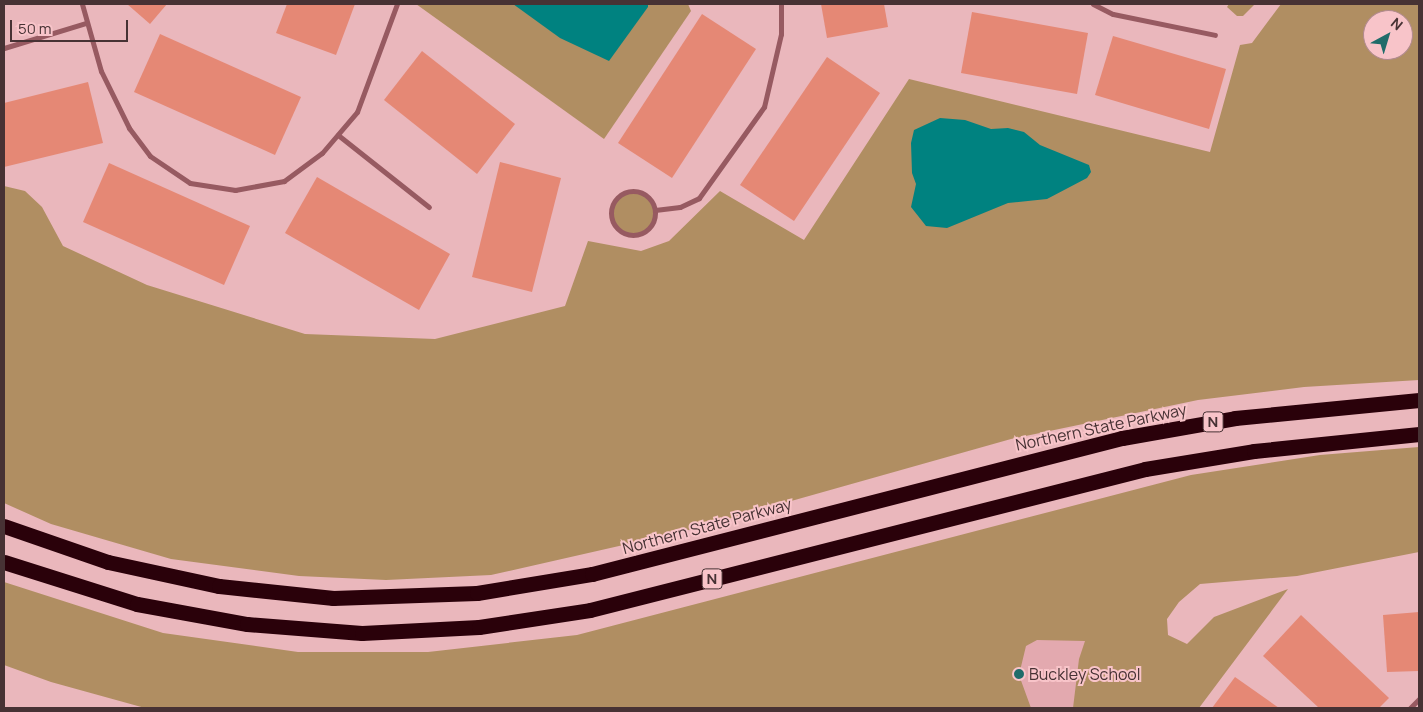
<!DOCTYPE html>
<html>
<head>
<meta charset="utf-8">
<style>
  body { margin:0 }
  #map { position:relative; width:1423px; height:712px; overflow:hidden; background:#eab7bc; font-family:Manrope,sans-serif }
  div>[style] { position:absolute }
  [style*='--x'] { left:calc(var(--x)*1px); top:calc(var(--y)*1px); width:calc(var(--w)*1px); rotate:calc(var(--a)*1deg) }
  .built>* { inset:0; background:#e3a9af }
  .green>* { inset:0; background:#b08e62 }
  .round { border-radius:50% }
  .water>* { inset:0; background:#008280 }
  .building>* { inset:0; background:#e58875 }
  .street>* { height:5px; margin:-2.5px; padding:0 2.5px; transform-origin:2.5px; border-radius:2.5px; background:#975a61 }
  .street>.ring { margin:-2.5px; padding:0; box-sizing:content-box; background:none; border:5px solid #975a61; border-radius:50% }
  .highway>* { height:15px; margin:-7.5px; padding:0 7.5px; transform-origin:7.5px; border-radius:7.5px; background:#2a010a }
  .dots>* { width:14px; height:14px; translate:-50% -50%; box-sizing:border-box; border:2px solid #f8c4c9; border-radius:50% }
  span { translate:-50% -50%; white-space:nowrap; text-align:center; line-height:1.15; -webkit-text-stroke:4px #f8c4c9; paint-order:stroke }
  .shield-label span { padding:1px 4px; background:#f8c4c9; border:1px solid; border-radius:4px; -webkit-text-stroke-width:0 }
  .shield-label { font-size:15px; color:#473234; font-weight:700 }
  .street-label { font-size:16px; color:#473234 }
  .poi-label { font-size:16px; color:#473234 }
  .left { translate:0 -50%; text-align:left }
  .frame { position:absolute; inset:0; border:5px solid #473234; pointer-events:none }
  .north { position:absolute; left:1363px; top:10px; width:50px; height:50px; box-sizing:border-box; background:#f8c4c9; border:1px solid #b18a8d; border-radius:50%; rotate:39deg; font-size:14px; font-weight:700; line-height:20px; text-align:center; color:#473234 }
  .north::after { content:''; display:block; margin:auto; width:18px; height:22px; background:#206c6a; clip-path:polygon(50% 0,100% 100%,50% 72%,0 100%) }
  .scale { position:absolute; left:10px; top:20px; width:118px; height:22px; box-sizing:border-box; border:2px solid #473234; border-top:0; padding-left:6px; font-size:15px; line-height:18px; white-space:nowrap; color:#473234; -webkit-text-stroke:4px #f8c4c9; paint-order:stroke }
</style>
</head>
<body>
<div id="map">
  <div class="built">
    <div style="clip-path:polygon(1090px 614px,1133px 708px,912px 708px,958px 651px)"></div>
  </div>
  <div class="green">
    <div style="clip-path:polygon(416px 4px,688px 4px,691px 11px,604px 139px)"></div>
    <div style="clip-path:polygon(1229px 4px,1255px 4px,1243px 16px,1237px 16px,1227px 7px)"></div>
    <div style="clip-path:polygon(evenodd,1281px 4px,1419px 4px,1419px 380px,1304px 387px,1198px 400px,1011px 439px,685px 531px,491px 575px,386px 580px,299px 576px,171px 559px,51px 524px,4px 503px,4px 186px,25px 191px,42px 207px,63px 246px,147px 285px,305px 334px,435px 339px,565px 306px,588px 241px,641px 251px,669px 241px,720px 191px,804px 240px,909px 79px,1210px 152px,1240px 45px,1252px 43px,1281px 4px,1373px 20px,1403px 20px,1403px 50px,1373px 50px,1373px 20px)"></div>
    <div class="round" style="left:611px;top:191px;width:44px;height:44px"></div>
    <div style="clip-path:polygon(1419px 447px,1419px 552px,1297px 576px,1200px 584px,1179px 602px,1167px 619px,1168px 635px,1187px 644px,1214px 617px,1288px 589px,1199px 708px,1073px 708px,1079px 659px,1085px 641px,1037px 640px,1026px 646px,1019px 675px,1031px 708px,145px 708px,51px 682px,4px 665px,4px 582px,163px 633px,298px 652px,428px 652px,577px 635px,1191px 475px,1320px 455px)"></div>
  </div>
  <div class="water">
    <div style="clip-path:polygon(513px 4px,648px 4px,648px 7px,609px 61px,560px 38px)"></div>
    <div style="clip-path:polygon(940px 118px,965px 120px,991px 129px,1008px 128px,1024px 132px,1040px 145px,1089px 165px,1091px 172px,1087px 178px,1047px 199px,1008px 203px,947px 228px,926px 226px,911px 207px,916px 184px,912px 173px,911px 143px,914px 130px)"></div>
  </div>
  <div class="building">
    <div style="clip-path:polygon(127px 4px,167px 4px,150px 24px)"></div>
    <div style="clip-path:polygon(287px 4px,355px 4px,336px 55px,276px 33px)"></div>
    <div style="clip-path:polygon(821px 4px,884px 4px,888px 27px,827px 38px)"></div>
    <div style="clip-path:polygon(972px 12px,1088px 33px,1077px 94px,961px 73px)"></div>
    <div style="clip-path:polygon(702px 14px,756px 49px,672px 178px,618px 143px)"></div>
    <div style="clip-path:polygon(160px 34px,301px 97px,275px 155px,134px 92px)"></div>
    <div style="clip-path:polygon(1113px 36px,1226px 69px,1209px 129px,1095px 95px)"></div>
    <div style="clip-path:polygon(422px 51px,515px 124px,477px 174px,384px 100px)"></div>
    <div style="clip-path:polygon(827px 57px,880px 93px,794px 221px,740px 185px)"></div>
    <div style="clip-path:polygon(88px 82px,103px 143px,4px 167px,4px 103px)"></div>
    <div style="clip-path:polygon(500px 162px,561px 178px,532px 292px,472px 277px)"></div>
    <div style="clip-path:polygon(109px 163px,250px 226px,224px 285px,83px 222px)"></div>
    <div style="clip-path:polygon(317px 177px,450px 254px,419px 310px,285px 233px)"></div>
    <div style="clip-path:polygon(1419px 612px,1419px 671px,1387px 672px,1383px 615px)"></div>
    <div style="clip-path:polygon(1301px 615px,1389px 698px,1379px 708px,1319px 708px,1263px 656px)"></div>
    <div style="clip-path:polygon(1235px 677px,1279px 708px,1212px 708px)"></div>
  </div>
  <div class="street">
    <div style="--x:82;--y:4;--w:70;--a:74.2"></div>
    <div style="--x:101;--y:71;--w:64;--a:63.8"></div>
    <div style="--x:129;--y:128;--w:35;--a:53"></div>
    <div style="--x:150;--y:156;--w:48;--a:34"></div>
    <div style="--x:190;--y:183;--w:46;--a:8.8"></div>
    <div style="--x:235;--y:190;--w:50;--a:-10.4"></div>
    <div style="--x:284;--y:181;--w:47;--a:-36.4"></div>
    <div style="--x:322;--y:153;--w:54;--a:-49.5"></div>
    <div style="--x:357;--y:112;--w:115;--a:-69.7"></div>
    <div style="--x:1093;--y:4;--w:22;--a:27"></div>
    <div style="--x:1113;--y:14;--w:104;--a:11.6"></div>
    <div style="--x:4;--y:48;--w:86;--a:-17"></div>
    <div style="--x:338;--y:135;--w:116;--a:38.4"></div>
    <div class="ring" style="left:611px;top:191px;width:39px;height:39px"></div>
    <div style="--x:655;--y:210;--w:25;--a:-7"></div>
    <div style="--x:680;--y:207;--w:21;--a:-25"></div>
    <div style="--x:699;--y:198;--w:112;--a:-54.5"></div>
    <div style="--x:764;--y:107;--w:75;--a:-76.9"></div>
    <div style="--x:781;--y:34;--w:30;--a:-90"></div>
    <div style="--x:1410;--y:708;--w:13;--a:-45"></div>
  </div>
  <div class="highway">
    <div style="--x:4;--y:526;--w:110;--a:19.1"></div>
    <div style="--x:108;--y:562;--w:114;--a:12.2"></div>
    <div style="--x:219;--y:586;--w:115;--a:6"></div>
    <div style="--x:333;--y:598;--w:144;--a:-2"></div>
    <div style="--x:477;--y:593;--w:117;--a:-9.4"></div>
    <div style="--x:592;--y:574;--w:547;--a:-14.39"></div>
    <div style="--x:1122;--y:438;--w:115;--a:-10"></div>
    <div style="--x:1235;--y:418;--w:185;--a:-5.6"></div>
    <div style="--x:4;--y:562;--w:139;--a:17.5"></div>
    <div style="--x:137;--y:604;--w:112;--a:10.3"></div>
    <div style="--x:247;--y:624;--w:115;--a:4.5"></div>
    <div style="--x:362;--y:633;--w:117;--a:-2.9"></div>
    <div style="--x:479;--y:627;--w:112;--a:-8.7"></div>
    <div style="--x:590;--y:610;--w:573;--a:-14.25"></div>
    <div style="--x:1145;--y:469;--w:110;--a:-9.4"></div>
    <div style="--x:1254;--y:451;--w:166;--a:-5.9"></div>
  </div>
  <div class="dots">
    <div style="left:1019px;top:674px;background:#206c6a"></div>
  </div>
  <div class="shield-label">
    <span style="left:1213px;top:422px">N</span>
    <span style="left:712px;top:579px">N</span>
  </div>
  <div class="street-label">
    <span style="left:1101px;top:427px;rotate:-12deg">Northern State Parkway</span>
    <span style="left:707px;top:526px;rotate:-15deg">Northern State Parkway</span>
  </div>
  <div class="poi-label">
    <span class="left" style="left:1029px;top:674px">Buckley School</span>
  </div>
  <div class="frame"></div>
  <div class="north">N</div>
  <div class="scale">50 m</div>
</div>
</body>
</html>
